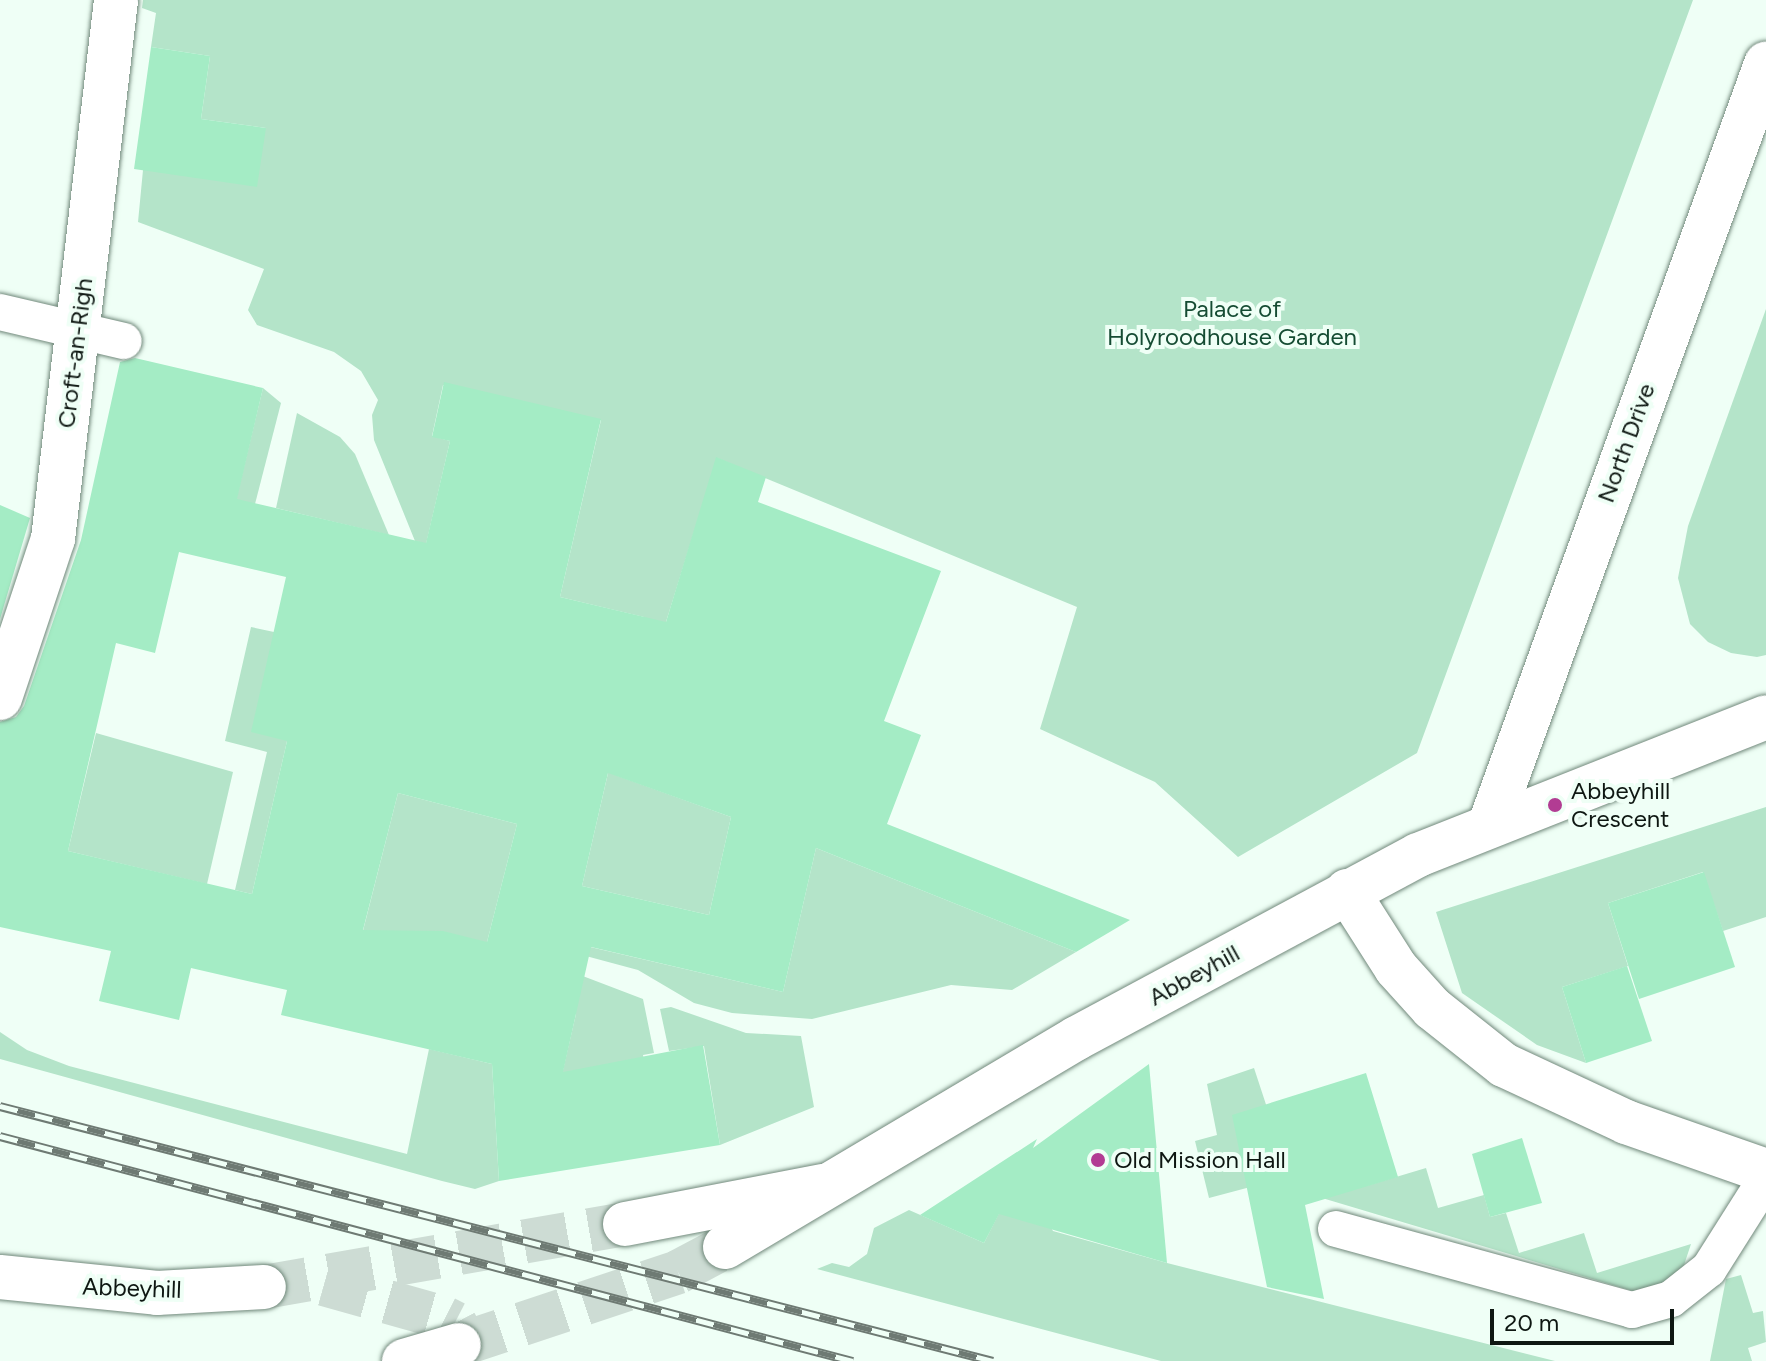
<!DOCTYPE html>
<html>
<head>
<meta charset="utf-8">
<style>
  body { margin:0 }
  #map { position:relative; width:1766px; height:1361px; overflow:hidden; background:#effff6; font-family:Figtree,sans-serif }
  div>[style] { position:absolute }
  [style*='--x'] { left:calc(var(--x)*1px); top:calc(var(--y)*1px); width:calc(var(--w)*1px); rotate:calc(var(--a)*1deg) }
  .green>* { inset:0; background:#b4e4c9 }
  .building>* { inset:0; background:#a4ecc5 }
  .minor-tunnel>* { height:44px; margin-top:-22px; transform-origin:0; background:repeating-linear-gradient(90deg,#cddcd4 0 44px,transparent 0 66px) }
  .tertiary-tunnel>* { height:44px; margin-top:-22px; transform-origin:0; background:repeating-linear-gradient(90deg,#cddcd4 0 44px,transparent 0 66px) }
  .roads { filter:drop-shadow(0 0 2px #71897b) drop-shadow(0 0 2px #71897b) }
  .service>* { height:36px; margin:-18px; padding:0 18px; transform-origin:18px; border-radius:18px; background:#fff }
  .minor>* { height:44px; margin:-22px; padding:0 22px; transform-origin:22px; border-radius:22px; background:#fff }
  .tertiary>* { height:44px; margin:-22px; padding:0 22px; transform-origin:22px; border-radius:22px; background:#fff }
  .rail>* { height:9px; margin-top:-4.5px; transform-origin:0; background:repeating-linear-gradient(90deg,#effff6 0 18px,#6e7a73 0 36px); box-sizing:border-box; border-block:2px solid #6e7a73 }
  .dots>* { width:22px; height:22px; translate:-50% -50%; box-sizing:border-box; border:4px solid #effff6; border-radius:50% }
  span { translate:-50% -50%; white-space:nowrap; text-align:center; line-height:1.15; -webkit-text-stroke:8px #effff6; paint-order:stroke }
  .park-label { font-size:24px; color:#154c33 }
  .street-label { font-size:24px; color:#0e1712 }
  .poi-label { font-size:24px; color:#0e1712 }
  .left { translate:0 -50%; text-align:left }
  .scale { position:absolute; left:1490px; top:1309px; width:184px; height:36px; box-sizing:border-box; border:4px solid #0e1712; border-top:0; padding-left:10px; font-size:24px; line-height:28px; white-space:nowrap; color:#0e1712; -webkit-text-stroke:6px #effff6; paint-order:stroke }
</style>
</head>
<body>
<div id="map">
  <div class="green">
    <div style="clip-path:polygon(143px 0,1693px 0,1417px 753px,1238px 857px,1155px 782px,1040px 729px,1077px 607px,717px 458px,618px 776px,731px 817px,709px 915px,582px 886px,644px 617px,560px 597px,601px 420px,443px 385px,432px 436px,450px 441px,426px 544px,415px 541px,374px 440px,372px 415px,378px 400px,361px 371px,334px 352px,257px 325px,248px 310px,264px 269px,138px 222px,143px 170px,266px 128px,201px 119px,210px 56px,151px 47px,156px 13px,142px 8px)"></div>
    <div style="clip-path:polygon(1766px 309px,1766px 655px,1757px 657px,1731px 653px,1708px 642px,1690px 624px,1678px 578px,1688px 526px)"></div>
    <div style="clip-path:polygon(263px 388px,281px 403px,255px 504px,236px 500px)"></div>
    <div style="clip-path:polygon(297px 413px,340px 437px,355px 454px,389px 535px,276px 508px)"></div>
    <div style="clip-path:polygon(251px 627px,274px 632px,287px 741px,252px 894px,235px 890px,267px 752px,225px 741px)"></div>
    <div style="clip-path:polygon(96px 733px,233px 772px,207px 884px,68px 851px)"></div>
    <div style="clip-path:polygon(398px 793px,517px 824px,487px 942px,352px 974px)"></div>
    <div style="clip-path:polygon(1766px 807px,1766px 917px,1723px 931px,1703px 872px,1608px 903px,1628px 966px,1562px 987px,1586px 1063px,1537px 1045px,1462px 993px,1436px 912px)"></div>
    <div style="clip-path:polygon(816px 848px,1076px 952px,1012px 990px,951px 985px,812px 1019px,732px 1013px,694px 1003px,638px 970px,571px 952px,573px 943px,783px 992px)"></div>
    <div style="clip-path:polygon(567px 970px,643px 999px,654px 1053px,643px 1055px,648px 1082px,557px 1096px,576px 1014px)"></div>
    <div style="clip-path:polygon(671px 1007px,746px 1033px,801px 1036px,814px 1107px,720px 1145px,704px 1046px,669px 1051px,660px 1009px)"></div>
    <div style="clip-path:polygon(0 1032px,27px 1050px,69px 1066px,407px 1154px,429px 1049px,492px 1064px,499px 1181px,475px 1189px,442px 1181px,0 1059px)"></div>
    <div style="clip-path:polygon(1254px 1068px,1279px 1144px,1366px 1186px,1426px 1168px,1438px 1208px,1484px 1195px,1490px 1217px,1506px 1213px,1519px 1253px,1584px 1233px,1597px 1273px,1691px 1244px,1684px 1265px,1665px 1287px,1636px 1292px,1302px 1192px,1299px 1174px,1209px 1198px,1195px 1141px,1217px 1135px,1207px 1084px)"></div>
    <div style="clip-path:polygon(1002px 1207px,1041px 1210px,1053px 1231px,1167px 1263px,1555px 1361px,1161px 1361px,817px 1269px,832px 1263px,849px 1267px,867px 1254px,874px 1228px,909px 1210px,984px 1243px)"></div>
    <div style="clip-path:polygon(1741px 1275px,1753px 1313px,1763px 1311px,1766px 1342px,1748px 1348px,1752px 1361px,1710px 1361px,1726px 1279px)"></div>
  </div>
  <div class="building">
    <div style="clip-path:polygon(151px 47px,210px 56px,201px 119px,266px 128px,257px 187px,134px 169px)"></div>
    <div style="clip-path:polygon(evenodd,135px 358px,263px 388px,237px 499px,426px 543px,450px 441px,432px 437px,444px 382px,601px 419px,560px 597px,666px 622px,716px 457px,766px 477px,758px 502px,941px 571px,884px 721px,921px 735px,887px 824px,1130px 920px,1076px 952px,816px 848px,783px 992px,591px 947px,563px 1072px,703px 1045px,720px 1145px,499px 1181px,492px 1064px,281px 1015px,287px 990px,191px 968px,179px 1020px,99px 1001px,111px 951px,0 927px,0 722px,16px 717px,24px 706px,81px 540px,120px 362px,135px 358px,179px 552px,286px 577px,251px 732px,287px 741px,252px 894px,68px 851px,116px 643px,155px 653px,179px 552px,135px 358px,608px 773px,731px 817px,709px 915px,582px 886px,608px 773px,135px 358px,398px 793px,517px 824px,487px 942px,443px 931px,363px 930px,398px 793px)"></div>
    <div style="clip-path:polygon(0 505px,30px 518px,0 619px)"></div>
    <div style="clip-path:polygon(1704px 872px,1735px 967px,1639px 999px,1608px 903px)"></div>
    <div style="clip-path:polygon(1627px 966px,1652px 1041px,1586px 1063px,1562px 987px)"></div>
    <div style="clip-path:polygon(1149px 1064px,1167px 1263px,999px 1214px,984px 1243px,920px 1215px,1037px 1139px,1033px 1148px)"></div>
    <div style="clip-path:polygon(1366px 1073px,1398px 1177px,1305px 1205px,1324px 1299px,1267px 1287px,1232px 1115px)"></div>
    <div style="clip-path:polygon(1522px 1138px,1542px 1203px,1490px 1217px,1472px 1154px)"></div>
  </div>
  <div class="minor-tunnel">
    <div style="--x:324;--y:1284;--w:126;--a:15.7"></div>
    <div style="--x:445;--y:1318;--w:11;--a:27"></div>
    <div style="--x:455;--y:1323;--w:21;--a:62"></div>
    <div style="--x:264;--y:1287;--w:366;--a:-9.9"></div>
  </div>
  <div class="tertiary-tunnel">
    <div style="--x:459;--y:1345;--w:231;--a:-18.4"></div>
    <div style="--x:678;--y:1272;--w:53;--a:-28"></div>
  </div>
  <div class="roads">
    <div class="service">
      <div style="--x:0;--y:312;--w:127;--a:13.2"></div>
      <div style="--x:1336;--y:1229;--w:307;--a:15.3"></div>
      <div style="--x:1632;--y:1310;--w:41;--a:-15.8"></div>
      <div style="--x:1671;--y:1299;--w:48;--a:-38.3"></div>
      <div style="--x:1709;--y:1269;--w:107;--a:-57.7"></div>
    </div>
    <div class="minor">
      <div style="--x:0;--y:698;--w:168;--a:-71.6"></div>
      <div style="--x:53;--y:539;--w:543;--a:-83.33"></div>
      <div style="--x:1490;--y:824;--w:809;--a:-70.04"></div>
      <div style="--x:1347;--y:891;--w:91;--a:57.5"></div>
      <div style="--x:1396;--y:968;--w:54;--a:48"></div>
      <div style="--x:1432;--y:1008;--w:92;--a:38.4"></div>
      <div style="--x:1504;--y:1065;--w:135;--a:25"></div>
      <div style="--x:1626;--y:1122;--w:148;--a:19.3"></div>
      <div style="--x:625;--y:1224;--w:202;--a:-10.9"></div>
      <div style="--x:0;--y:1277;--w:158;--a:5.8"></div>
      <div style="--x:157;--y:1293;--w:107;--a:-3.2"></div>
    </div>
    <div class="tertiary">
      <div style="--x:725;--y:1247;--w:409;--a:-30.7"></div>
      <div style="--x:1077;--y:1038;--w:387;--a:-28.2"></div>
      <div style="--x:1418;--y:855;--w:374;--a:-21.6"></div>
      <div style="--x:404;--y:1361;--w:57;--a:-16.2"></div>
    </div>
  </div>
  <div class="rail">
    <div style="--x:0;--y:1106;--w:1025;--a:14.4"></div>
    <div style="--x:0;--y:1136;--w:882;--a:14.78"></div>
  </div>
  <div class="dots">
    <div style="left:1555px;top:805px;background:#b23c93"></div>
    <div style="left:1098px;top:1160px;background:#b23c93"></div>
  </div>
  <div class="park-label">
    <span style="left:1232px;top:323px">Palace of<br>Holyroodhouse Garden</span>
  </div>
  <div class="street-label">
    <span style="left:75px;top:353px;rotate:-83deg">Croft-an-Righ</span>
    <span style="left:1626px;top:443px;rotate:-70deg">North Drive</span>
    <span style="left:1194px;top:975px;rotate:-29deg">Abbeyhill</span>
    <span style="left:132px;top:1288px;rotate:2deg">Abbeyhill</span>
  </div>
  <div class="poi-label">
    <span class="left" style="left:1571px;top:805px">Abbeyhill<br>Crescent</span>
    <span class="left" style="left:1114px;top:1160px">Old Mission Hall</span>
  </div>
  <div class="scale">20 m</div>
</div>
</body>
</html>
